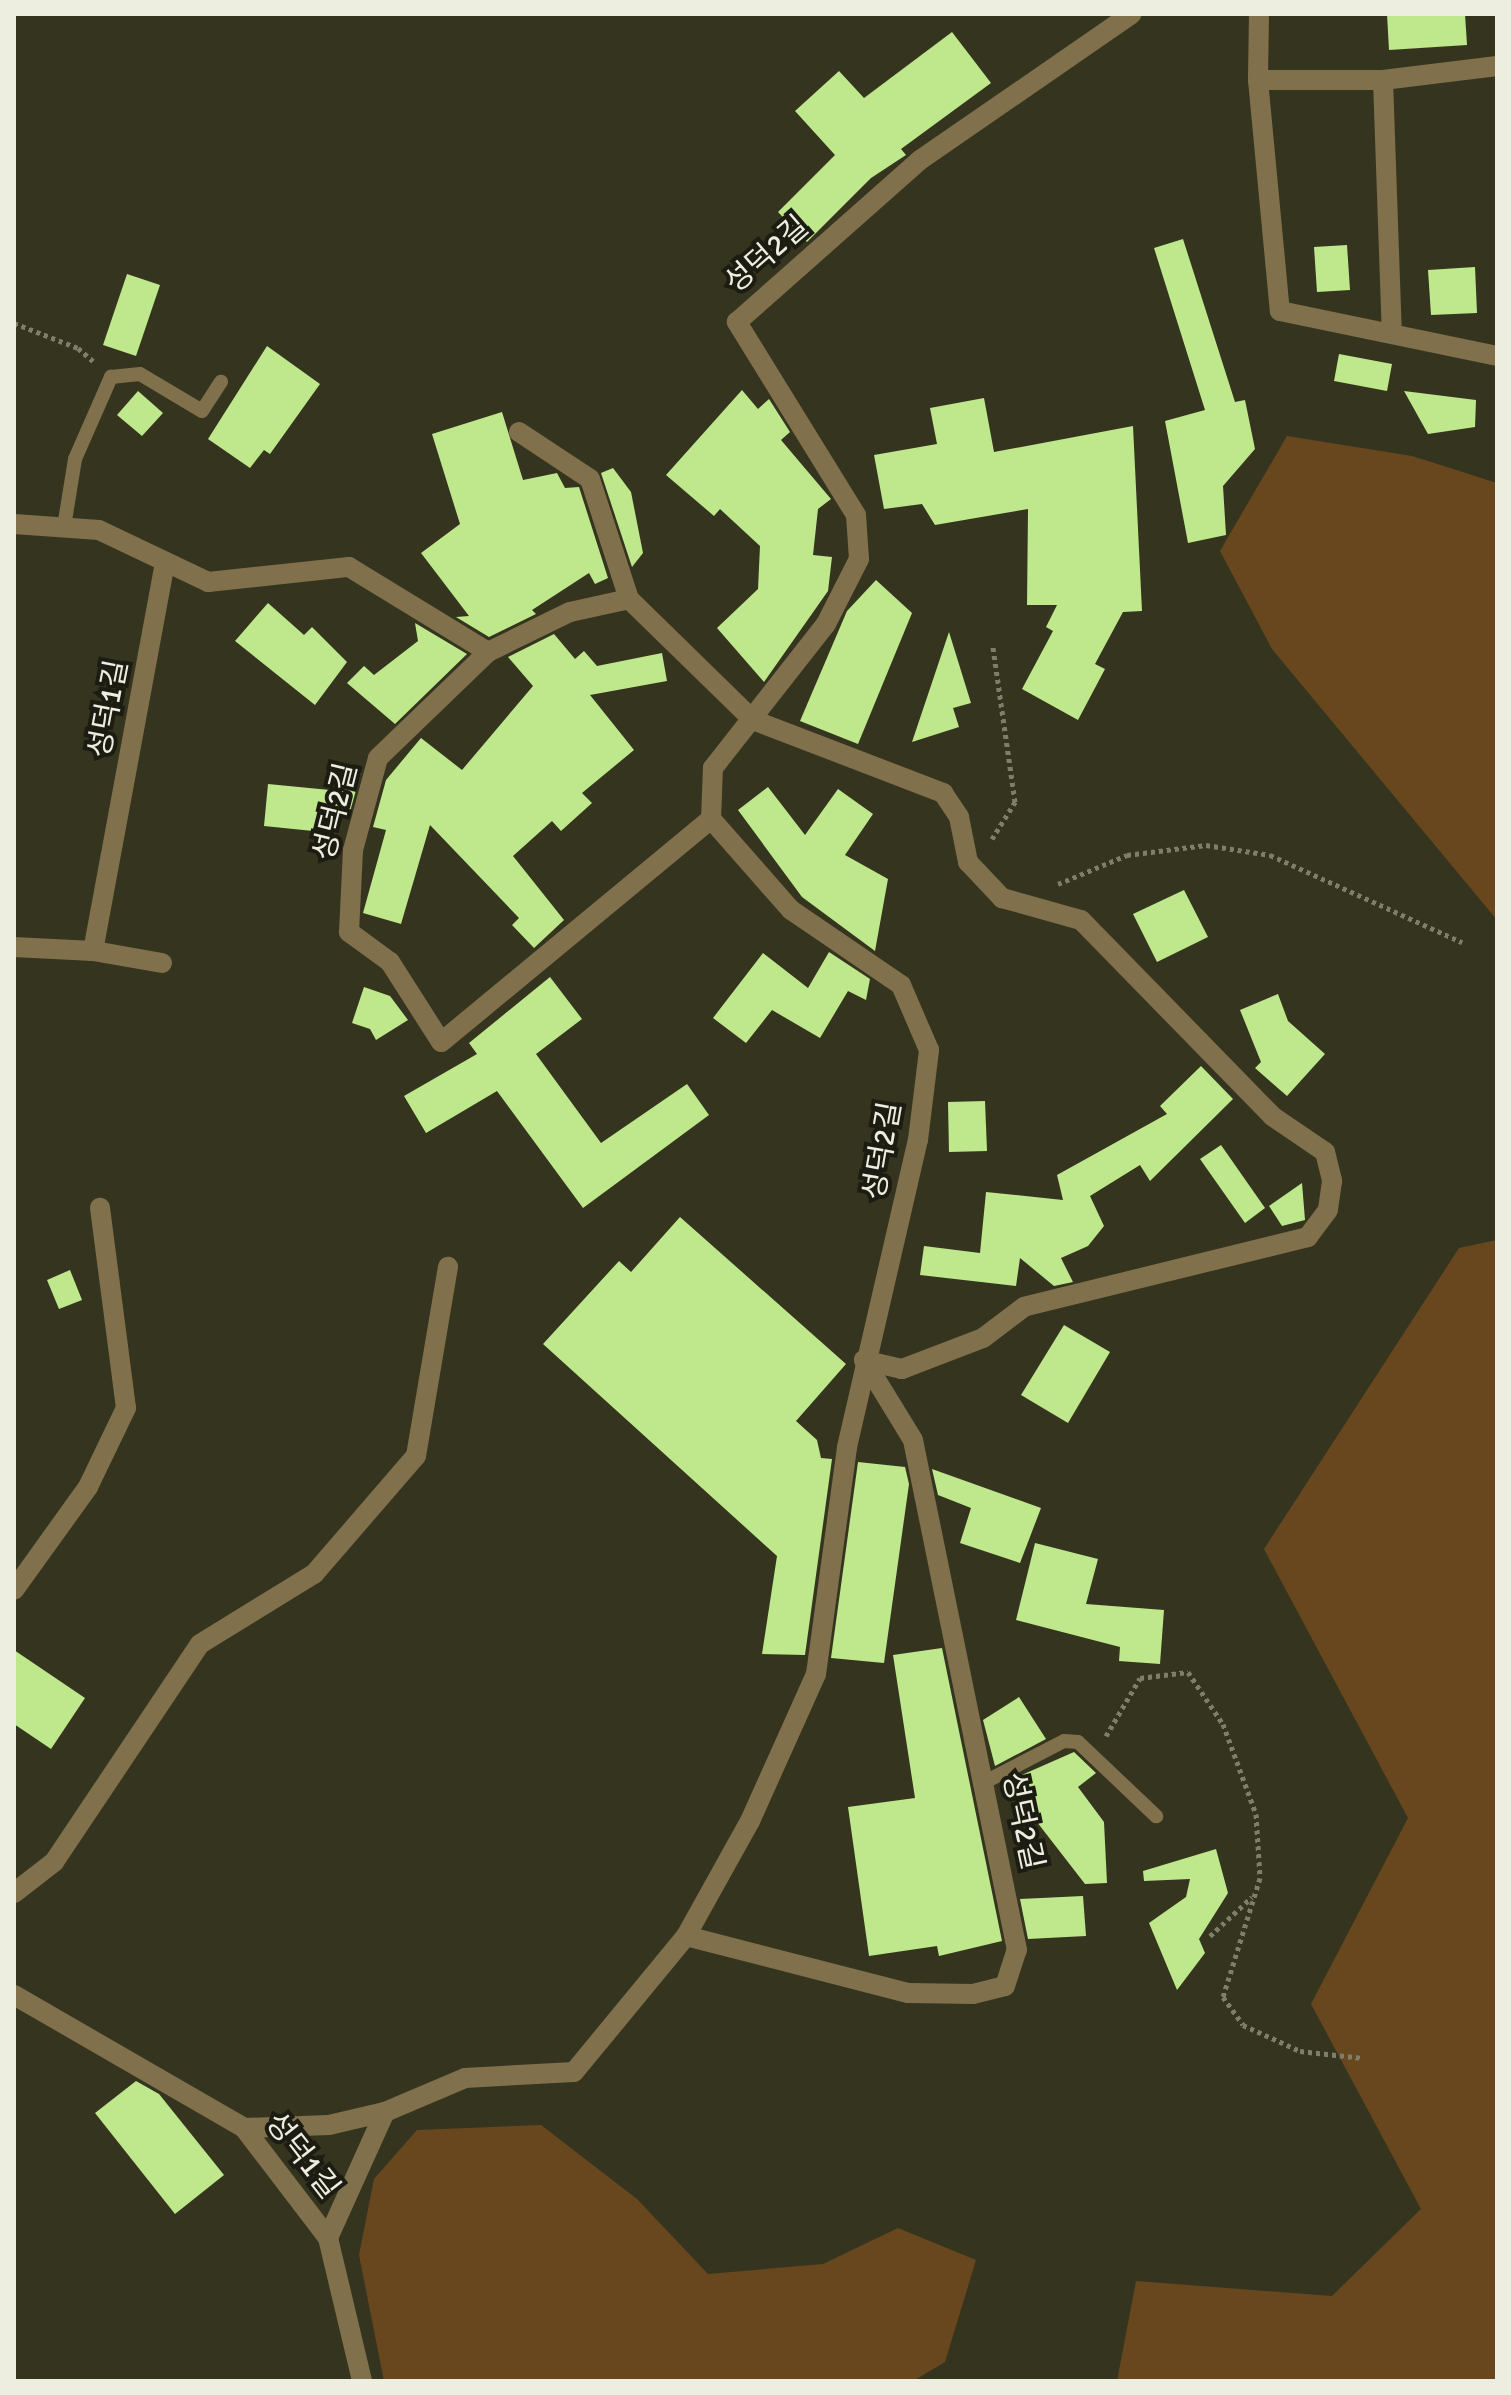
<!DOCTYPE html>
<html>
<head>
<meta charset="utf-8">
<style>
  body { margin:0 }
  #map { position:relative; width:1511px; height:2395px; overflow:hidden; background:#35351f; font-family:Signika,"Noto Sans KR",sans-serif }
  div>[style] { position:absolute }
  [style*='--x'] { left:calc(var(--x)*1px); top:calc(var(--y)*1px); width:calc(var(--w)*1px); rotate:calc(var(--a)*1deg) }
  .green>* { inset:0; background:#68471e }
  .building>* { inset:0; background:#bfe88d }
  .path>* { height:5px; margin-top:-2.5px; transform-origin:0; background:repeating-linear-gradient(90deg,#7e7e6b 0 4px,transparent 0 8px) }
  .service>* { height:14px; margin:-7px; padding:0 7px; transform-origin:7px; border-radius:7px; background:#80714c }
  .minor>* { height:20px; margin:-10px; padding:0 10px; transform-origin:10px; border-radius:10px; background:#80714c }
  span { translate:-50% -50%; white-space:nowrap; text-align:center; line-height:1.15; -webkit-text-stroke:8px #1c1c12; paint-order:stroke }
  .street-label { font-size:30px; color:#edeee0 }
  .frame { position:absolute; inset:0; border:16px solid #edeee0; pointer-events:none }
</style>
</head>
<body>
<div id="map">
  <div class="green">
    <div style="clip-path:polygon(1287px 436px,1412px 456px,1497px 483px,1497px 920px,1272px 649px,1220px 551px)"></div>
    <div style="clip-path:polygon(1497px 1240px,1497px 2381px,1117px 2381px,1136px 2281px,1332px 2296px,1421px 2209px,1311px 2004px,1408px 1818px,1264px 1549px,1459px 1248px)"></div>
    <div style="clip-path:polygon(541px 2125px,637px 2199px,708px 2274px,823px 2264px,898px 2228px,976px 2260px,945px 2362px,913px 2381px,384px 2381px,359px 2255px,374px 2179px,417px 2130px)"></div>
  </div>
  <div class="building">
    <div style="clip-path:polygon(1387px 14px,1465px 14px,1467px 45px,1389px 50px)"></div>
    <div style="clip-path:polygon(952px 32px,991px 83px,901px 149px,906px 155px,871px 178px,807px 242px,778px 212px,835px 155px,795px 111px,839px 71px,864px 98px)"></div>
    <div style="clip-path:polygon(1183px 239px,1235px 402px,1245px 400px,1255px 449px,1223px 486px,1226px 535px,1188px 543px,1165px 421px,1205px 410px,1154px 248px)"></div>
    <div style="clip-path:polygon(1347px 245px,1350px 290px,1317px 292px,1314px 247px)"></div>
    <div style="clip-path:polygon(1475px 267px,1477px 313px,1431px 315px,1428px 270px)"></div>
    <div style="clip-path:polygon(127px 274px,160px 285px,136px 356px,103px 345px)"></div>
    <div style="clip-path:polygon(267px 346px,320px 384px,270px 454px,264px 450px,250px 468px,208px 439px)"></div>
    <div style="clip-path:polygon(1339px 354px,1392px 364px,1387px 391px,1334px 381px)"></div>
    <div style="clip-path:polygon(742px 390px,758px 409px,769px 399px,790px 432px,781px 440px,831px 499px,818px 509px,813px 555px,832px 557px,828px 591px,764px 682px,717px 628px,758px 589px,760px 546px,720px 509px,714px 516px,666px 475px)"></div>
    <div style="clip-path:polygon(138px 391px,163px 413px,142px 436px,117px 415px)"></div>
    <div style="clip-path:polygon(1404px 391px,1476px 400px,1475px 427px,1428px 434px)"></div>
    <div style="clip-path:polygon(984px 398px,994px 452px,1133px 426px,1142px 611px,1123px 612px,1095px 664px,1105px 669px,1078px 720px,1022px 689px,1053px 631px,1046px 627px,1057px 605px,1027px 605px,1028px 509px,935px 525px,922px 504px,884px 509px,874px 455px,937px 444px,930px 408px)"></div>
    <div style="clip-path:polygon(502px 412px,523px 480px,557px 473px,565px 488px,579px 487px,608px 578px,595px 584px,589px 573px,532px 610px,536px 614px,489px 637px,456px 617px,469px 616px,421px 553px,460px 524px,432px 434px)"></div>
    <div style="clip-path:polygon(613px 468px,631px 492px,643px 553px,632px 567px,601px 473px)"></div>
    <div style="clip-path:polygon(876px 580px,912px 613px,858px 744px,800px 721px,847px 611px)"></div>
    <div style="clip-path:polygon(268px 603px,304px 635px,312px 627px,347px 662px,315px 705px,235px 641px)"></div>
    <div style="clip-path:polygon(415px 623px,467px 654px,395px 724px,347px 683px,364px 666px,374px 675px,418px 641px)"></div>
    <div style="clip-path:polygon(949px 632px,971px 703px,953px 708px,959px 727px,912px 742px)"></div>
    <div style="clip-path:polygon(554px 634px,575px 659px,584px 651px,597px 666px,662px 653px,667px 681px,590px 695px,634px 750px,582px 793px,592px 803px,561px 831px,552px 821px,513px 856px,564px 920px,534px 948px,512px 925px,519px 918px,430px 825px,401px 924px,363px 913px,386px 830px,373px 827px,386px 780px,421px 738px,462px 770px,533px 686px,508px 657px)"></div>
    <div style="clip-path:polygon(347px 768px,361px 772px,348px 819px,325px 813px,323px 832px,264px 826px,268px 784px,340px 791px)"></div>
    <div style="clip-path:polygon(768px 787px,805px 835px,838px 789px,873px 814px,845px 855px,888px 879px,875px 951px,802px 897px,738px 810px)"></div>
    <div style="clip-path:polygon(1184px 890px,1208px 937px,1157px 962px,1133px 914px)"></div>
    <div style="clip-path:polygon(829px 952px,870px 979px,866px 1000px,848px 991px,820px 1038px,772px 1010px,746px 1043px,713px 1018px,763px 953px,808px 988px)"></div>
    <div style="clip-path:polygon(550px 977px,582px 1019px,536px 1054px,601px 1143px,687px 1084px,709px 1115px,583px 1208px,497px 1091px,426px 1133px,404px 1096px,477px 1054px,469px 1043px)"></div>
    <div style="clip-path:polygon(364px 987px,390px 996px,408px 1020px,376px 1040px,370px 1029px,352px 1023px)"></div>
    <div style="clip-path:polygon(1278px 994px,1288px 1021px,1325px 1054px,1287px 1096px,1255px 1068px,1261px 1062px,1240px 1010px)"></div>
    <div style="clip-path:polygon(1201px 1066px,1233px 1099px,1150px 1181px,1140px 1165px,1090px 1196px,1104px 1226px,1088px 1246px,1061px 1258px,1073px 1282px,1054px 1286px,1020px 1258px,1016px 1286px,920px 1275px,924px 1246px,980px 1253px,986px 1192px,1063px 1200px,1057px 1175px,1167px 1114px,1160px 1106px)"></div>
    <div style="clip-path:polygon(985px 1101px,987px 1151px,949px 1152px,948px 1102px)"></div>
    <div style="clip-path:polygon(1221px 1145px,1265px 1208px,1245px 1223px,1200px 1159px)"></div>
    <div style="clip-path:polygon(1302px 1183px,1305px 1220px,1282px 1226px,1269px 1206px)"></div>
    <div style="clip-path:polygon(680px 1217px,846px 1364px,796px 1421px,817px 1440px,821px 1458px,832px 1459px,805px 1655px,762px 1654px,777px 1556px,543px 1344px,619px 1261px,631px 1272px)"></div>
    <div style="clip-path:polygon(70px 1270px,82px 1300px,59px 1309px,47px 1280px)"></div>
    <div style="clip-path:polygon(1064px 1325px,1110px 1352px,1068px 1423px,1021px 1395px)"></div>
    <div style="clip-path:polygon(858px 1462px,905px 1467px,909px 1484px,884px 1663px,831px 1658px)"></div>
    <div style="clip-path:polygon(932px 1469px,1041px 1508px,1020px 1563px,960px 1543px,971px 1508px,938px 1495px)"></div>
    <div style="clip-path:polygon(1035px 1543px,1098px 1559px,1086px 1604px,1164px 1610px,1160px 1664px,1119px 1661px,1120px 1647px,1016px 1620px)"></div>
    <div style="clip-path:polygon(942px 1648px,1002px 1941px,939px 1956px,937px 1946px,869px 1956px,848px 1807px,915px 1798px,893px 1655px)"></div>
    <div style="clip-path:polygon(14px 1650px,85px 1698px,51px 1749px,14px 1724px)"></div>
    <div style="clip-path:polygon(1019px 1697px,1046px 1739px,995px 1766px,983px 1720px)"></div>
    <div style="clip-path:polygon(1074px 1752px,1096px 1773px,1078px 1787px,1104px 1822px,1107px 1883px,1085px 1884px,1006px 1782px)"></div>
    <div style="clip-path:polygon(1216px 1849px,1228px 1893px,1199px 1939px,1205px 1953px,1177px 1990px,1149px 1923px,1186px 1897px,1190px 1879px,1144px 1881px,1143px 1871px)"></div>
    <div style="clip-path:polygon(1083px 1896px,1086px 1936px,1028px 1939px,1020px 1899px)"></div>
    <div style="clip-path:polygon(136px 2081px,159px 2094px,224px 2175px,175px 2214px,95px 2113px)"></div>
  </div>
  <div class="path">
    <div style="--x:14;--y:323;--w:69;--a:21.3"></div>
    <div style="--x:78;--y:348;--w:23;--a:41"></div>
    <div style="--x:992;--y:839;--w:44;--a:-58.1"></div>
    <div style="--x:1015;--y:802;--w:157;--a:-98.1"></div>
    <div style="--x:1058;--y:884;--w:75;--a:-22.8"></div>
    <div style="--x:1127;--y:855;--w:80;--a:-7.2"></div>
    <div style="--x:1206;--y:845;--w:65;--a:8.9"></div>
    <div style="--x:1270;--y:855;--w:211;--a:24.4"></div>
    <div style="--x:1106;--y:1736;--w:67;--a:-59.6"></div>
    <div style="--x:1140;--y:1678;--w:48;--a:-7.1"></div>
    <div style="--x:1188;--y:1672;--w:63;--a:56.1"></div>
    <div style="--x:1223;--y:1724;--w:96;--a:69.9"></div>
    <div style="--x:1256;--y:1814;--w:64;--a:86.4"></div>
    <div style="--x:1260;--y:1878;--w:125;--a:107.3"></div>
    <div style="--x:1223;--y:1997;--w:34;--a:54"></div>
    <div style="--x:1243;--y:2025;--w:63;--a:24.5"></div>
    <div style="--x:1300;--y:2051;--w:63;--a:6.3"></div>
    <div style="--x:1210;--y:1936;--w:57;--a:-42.9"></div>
  </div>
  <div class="service">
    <div style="--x:64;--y:527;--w:69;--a:-80.8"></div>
    <div style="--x:75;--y:459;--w:90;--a:-66.3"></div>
    <div style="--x:111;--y:377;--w:29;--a:-6"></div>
    <div style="--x:140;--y:374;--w:72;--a:30.8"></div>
    <div style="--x:202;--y:411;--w:35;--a:-57"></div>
    <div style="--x:983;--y:1783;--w:91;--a:-27.4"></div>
    <div style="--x:1064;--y:1741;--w:14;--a:4"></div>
    <div style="--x:1078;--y:1742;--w:108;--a:43.5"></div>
  </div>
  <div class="minor">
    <div style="--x:1259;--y:14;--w:66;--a:90.9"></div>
    <div style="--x:1258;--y:80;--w:232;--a:84.6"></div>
    <div style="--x:1280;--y:311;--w:222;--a:11.7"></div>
    <div style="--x:1258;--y:80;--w:125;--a:0"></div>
    <div style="--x:1383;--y:80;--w:115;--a:-7"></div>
    <div style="--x:1383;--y:80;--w:254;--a:88"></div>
    <div style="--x:519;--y:432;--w:85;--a:33.5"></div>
    <div style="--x:590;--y:479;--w:126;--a:72"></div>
    <div style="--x:14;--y:524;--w:85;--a:4"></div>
    <div style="--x:99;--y:530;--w:121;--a:25.5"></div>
    <div style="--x:208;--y:582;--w:142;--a:-6.1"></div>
    <div style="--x:349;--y:567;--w:163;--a:31.4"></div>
    <div style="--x:711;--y:819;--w:350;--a:140.4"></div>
    <div style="--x:441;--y:1042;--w:95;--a:-122.5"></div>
    <div style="--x:390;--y:962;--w:51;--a:-143.8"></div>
    <div style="--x:349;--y:932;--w:82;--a:-87.2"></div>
    <div style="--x:353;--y:850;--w:95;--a:-74.8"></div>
    <div style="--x:378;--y:758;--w:153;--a:-43.9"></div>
    <div style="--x:488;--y:652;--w:91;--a:-26"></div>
    <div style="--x:570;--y:612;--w:60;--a:-12.4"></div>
    <div style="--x:629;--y:599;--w:173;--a:44.3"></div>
    <div style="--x:753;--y:720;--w:204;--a:21"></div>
    <div style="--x:943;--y:793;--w:29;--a:56"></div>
    <div style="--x:959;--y:817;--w:46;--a:78.7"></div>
    <div style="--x:968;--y:862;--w:50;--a:46.6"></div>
    <div style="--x:1002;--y:898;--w:82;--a:15.6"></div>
    <div style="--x:1081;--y:920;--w:274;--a:45.7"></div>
    <div style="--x:1272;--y:1116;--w:64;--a:34.2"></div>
    <div style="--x:1325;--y:1152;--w:30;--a:76"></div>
    <div style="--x:1332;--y:1181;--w:29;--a:98"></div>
    <div style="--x:1328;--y:1210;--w:34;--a:127"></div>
    <div style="--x:1308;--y:1237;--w:292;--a:166.2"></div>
    <div style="--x:1024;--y:1307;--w:51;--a:142.9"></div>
    <div style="--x:983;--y:1338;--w:87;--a:159.1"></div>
    <div style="--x:902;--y:1369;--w:39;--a:-167"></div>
    <div style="--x:14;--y:947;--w:79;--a:2.9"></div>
    <div style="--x:162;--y:963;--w:70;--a:-170.1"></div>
    <div style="--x:93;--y:951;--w:391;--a:-79.5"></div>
    <div style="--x:14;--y:1590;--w:127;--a:-54.3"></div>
    <div style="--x:88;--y:1487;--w:88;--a:-64.3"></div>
    <div style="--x:126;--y:1408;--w:202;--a:-97.4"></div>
    <div style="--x:14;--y:1893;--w:51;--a:-37.8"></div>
    <div style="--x:54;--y:1862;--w:262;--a:-56.2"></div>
    <div style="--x:200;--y:1644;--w:134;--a:-31.6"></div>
    <div style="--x:314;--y:1574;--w:156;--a:-49.2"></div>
    <div style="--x:416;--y:1456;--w:192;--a:-80.4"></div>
    <div style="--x:686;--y:1936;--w:229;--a:14.4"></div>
    <div style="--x:908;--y:1993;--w:65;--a:0.9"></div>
    <div style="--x:973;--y:1994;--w:33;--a:-14"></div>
    <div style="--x:1005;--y:1986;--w:38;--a:-72"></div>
    <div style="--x:1017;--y:1950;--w:520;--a:-101.53"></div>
    <div style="--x:913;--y:1440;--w:94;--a:-121.5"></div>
    <div style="--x:14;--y:1995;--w:266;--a:30"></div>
    <div style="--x:244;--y:2128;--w:138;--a:52.6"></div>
    <div style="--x:328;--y:2238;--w:147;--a:76.6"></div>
    <div style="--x:244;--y:2128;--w:85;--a:-2"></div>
    <div style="--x:329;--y:2125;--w:57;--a:-13.1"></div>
    <div style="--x:385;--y:2112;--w:87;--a:-23"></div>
    <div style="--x:465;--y:2078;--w:109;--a:-3.2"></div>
    <div style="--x:574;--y:2072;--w:176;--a:-50.5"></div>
    <div style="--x:686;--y:1936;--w:132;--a:-60.9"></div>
    <div style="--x:750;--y:1821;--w:161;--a:-65.8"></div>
    <div style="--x:816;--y:1674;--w:229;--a:-82.2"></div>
    <div style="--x:847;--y:1447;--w:315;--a:-77"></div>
    <div style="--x:918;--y:1140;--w:91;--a:-83"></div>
    <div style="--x:929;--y:1050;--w:71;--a:-113.3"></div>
    <div style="--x:901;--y:985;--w:133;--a:-145.7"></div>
    <div style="--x:791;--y:910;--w:121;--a:-131.3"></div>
    <div style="--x:711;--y:819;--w:51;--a:-87.8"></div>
    <div style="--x:713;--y:768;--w:183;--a:-51.9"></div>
    <div style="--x:826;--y:624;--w:73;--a:-63.1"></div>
    <div style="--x:859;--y:559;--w:44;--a:-93.9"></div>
    <div style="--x:856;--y:515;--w:227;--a:-121.7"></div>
    <div style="--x:737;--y:322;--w:244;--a:-41.5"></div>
    <div style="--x:920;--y:160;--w:257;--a:-34.6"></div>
    <div style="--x:328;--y:2238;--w:138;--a:-65.7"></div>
  </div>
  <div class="street-label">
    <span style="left:767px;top:255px;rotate:-41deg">성덕2길</span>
    <span style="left:109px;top:709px;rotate:-79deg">성덕1길</span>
    <span style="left:336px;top:812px;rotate:-76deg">성덕2길</span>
    <span style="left:883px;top:1151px;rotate:-80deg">성덕2길</span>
    <span style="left:1022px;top:1821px;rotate:78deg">성덕2길</span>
    <span style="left:302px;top:2156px;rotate:52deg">성덕1길</span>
  </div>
  <div class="frame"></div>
</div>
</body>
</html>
